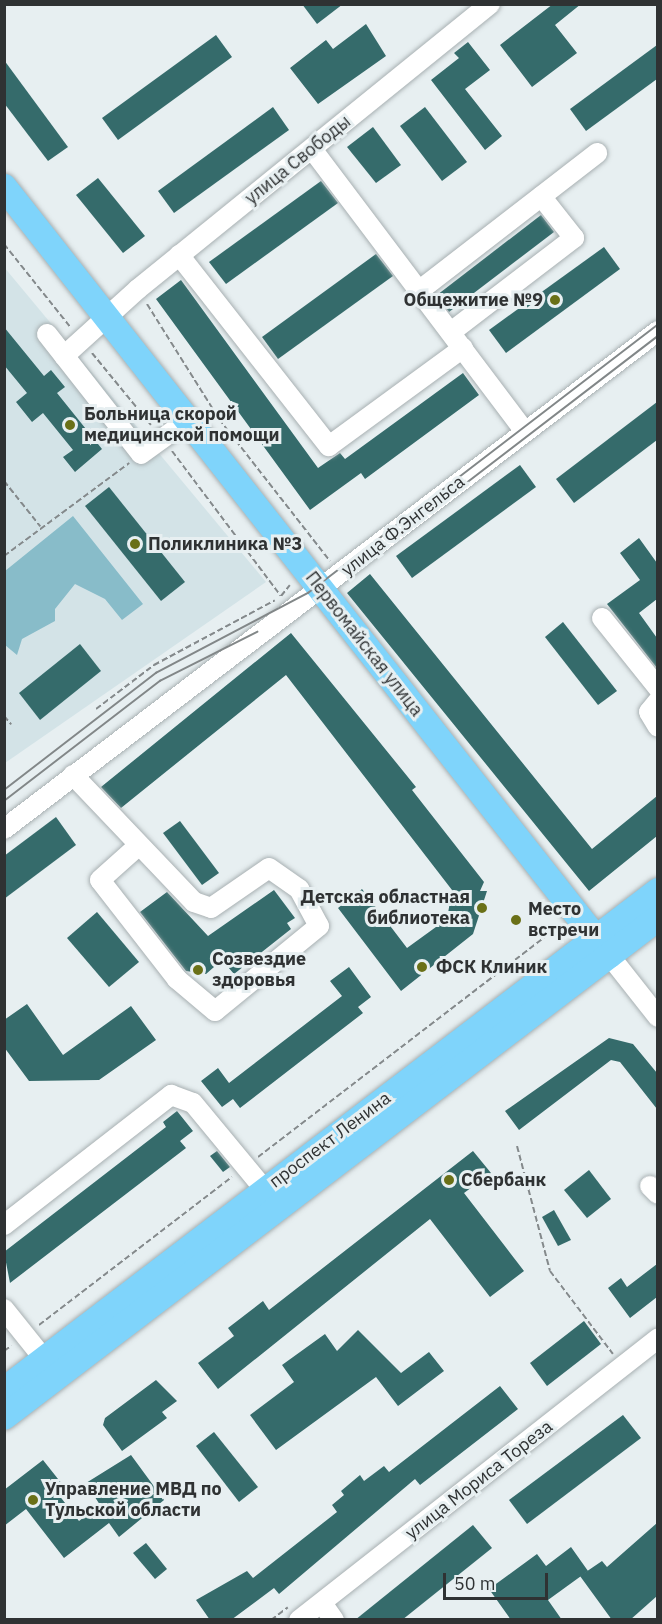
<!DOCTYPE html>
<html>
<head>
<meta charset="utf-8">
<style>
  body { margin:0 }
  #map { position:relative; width:662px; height:1624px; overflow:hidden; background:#e7eff1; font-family:"IBM Plex Sans",sans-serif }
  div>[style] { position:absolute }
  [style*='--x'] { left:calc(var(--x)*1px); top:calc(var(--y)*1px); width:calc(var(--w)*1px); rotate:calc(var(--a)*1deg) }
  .built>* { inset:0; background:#d3e3e7 }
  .forest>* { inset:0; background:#88bcc9 }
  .building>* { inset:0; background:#356b6b }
  .path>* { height:2px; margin-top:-1px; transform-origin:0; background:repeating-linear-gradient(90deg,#84898b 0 6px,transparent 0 9px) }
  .roads { filter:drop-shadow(0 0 2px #a8b0b2) drop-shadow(0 0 2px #a8b0b2) }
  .minor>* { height:20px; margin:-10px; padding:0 10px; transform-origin:10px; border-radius:10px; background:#fff }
  .major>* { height:26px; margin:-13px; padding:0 13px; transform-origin:13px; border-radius:13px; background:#7fd4fb }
  .tram>* { height:1.5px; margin:-0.75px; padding:0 0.75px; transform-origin:0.75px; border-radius:0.75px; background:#828788 }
  .dots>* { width:16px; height:16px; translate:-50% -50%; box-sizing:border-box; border:3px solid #e7eff1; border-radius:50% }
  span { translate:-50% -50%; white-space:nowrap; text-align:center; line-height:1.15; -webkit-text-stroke:6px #e7eff1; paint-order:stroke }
  .street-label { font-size:18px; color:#2f3233 }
  .poi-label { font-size:18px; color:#2f3233; font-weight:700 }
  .right { translate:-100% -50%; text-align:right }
  .left { translate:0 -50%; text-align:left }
  .frame { position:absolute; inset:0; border:6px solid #2f3233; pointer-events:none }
  .scale { position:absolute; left:443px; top:1573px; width:105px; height:27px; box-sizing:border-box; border:3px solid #2f3233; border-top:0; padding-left:8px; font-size:18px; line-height:21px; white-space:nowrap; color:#2f3233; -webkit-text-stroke:4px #e7eff1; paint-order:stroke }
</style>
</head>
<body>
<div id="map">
  <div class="built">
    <div style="clip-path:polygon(4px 267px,266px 582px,5px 763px,4px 763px)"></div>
  </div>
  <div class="forest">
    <div style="clip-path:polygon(73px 516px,143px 604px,122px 620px,105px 599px,75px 584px,55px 609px,55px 621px,22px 639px,17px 655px,5px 645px,5px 571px)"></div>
  </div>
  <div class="building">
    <div style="clip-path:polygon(302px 4px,343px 4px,317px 24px)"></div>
    <div style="clip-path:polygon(553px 4px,581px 4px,555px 25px,577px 53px,532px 87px,500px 45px)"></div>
    <div style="clip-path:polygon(366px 24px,386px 56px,318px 104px,290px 68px,326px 40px,333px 49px)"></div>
    <div style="clip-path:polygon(216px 35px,232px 57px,118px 140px,102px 118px)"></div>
    <div style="clip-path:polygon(468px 42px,490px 70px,465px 89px,502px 136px,485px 150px,431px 80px,459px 58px,454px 53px)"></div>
    <div style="clip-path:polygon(657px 45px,657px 79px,586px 131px,570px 109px)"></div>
    <div style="clip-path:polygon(4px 60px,68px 147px,48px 161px,4px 103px)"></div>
    <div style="clip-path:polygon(273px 107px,289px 130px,174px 213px,158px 191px)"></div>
    <div style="clip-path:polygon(425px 107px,467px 162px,442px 181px,400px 126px)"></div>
    <div style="clip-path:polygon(373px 127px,401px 165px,376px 183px,347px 147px)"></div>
    <div style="clip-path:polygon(98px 178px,145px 236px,123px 253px,76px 195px)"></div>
    <div style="clip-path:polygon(321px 181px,338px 203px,226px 284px,209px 262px)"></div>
    <div style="clip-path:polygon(541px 215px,554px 232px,449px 312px,437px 295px)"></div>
    <div style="clip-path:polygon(604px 247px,620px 269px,506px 353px,489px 330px)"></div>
    <div style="clip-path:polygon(376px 254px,393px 276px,278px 359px,262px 337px)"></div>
    <div style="clip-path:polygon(181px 280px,318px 468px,340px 453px,345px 459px,463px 373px,479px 395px,365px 479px,361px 473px,310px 510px,156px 299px)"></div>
    <div style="clip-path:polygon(4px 327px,44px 376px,51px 370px,65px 387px,57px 393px,102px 449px,75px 472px,63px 457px,73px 450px,43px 413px,32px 422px,16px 402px,27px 393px,4px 365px)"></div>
    <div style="clip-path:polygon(657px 402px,657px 440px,574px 503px,556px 479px)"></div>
    <div style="clip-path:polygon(520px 465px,536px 487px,412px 578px,396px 556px)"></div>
    <div style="clip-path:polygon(109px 487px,185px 582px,161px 601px,85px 506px)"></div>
    <div style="clip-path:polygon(639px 538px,657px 563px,657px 599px,639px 613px,657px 638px,657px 668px,607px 604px,640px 580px,620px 553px)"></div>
    <div style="clip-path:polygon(370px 574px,592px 849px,657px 796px,657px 836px,589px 891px,347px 593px)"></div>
    <div style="clip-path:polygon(563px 622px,617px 691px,598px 705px,545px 637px)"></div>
    <div style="clip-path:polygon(291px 633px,416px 787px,412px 790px,484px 882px,480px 891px,487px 891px,473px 934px,401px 991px,338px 908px,362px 889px,407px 948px,447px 919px,452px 890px,286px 675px,121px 808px,101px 787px)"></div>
    <div style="clip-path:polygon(80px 644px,101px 671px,40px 720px,19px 693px)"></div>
    <div style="clip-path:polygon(56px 817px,76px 845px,4px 899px,4px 856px)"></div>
    <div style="clip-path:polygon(180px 821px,219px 873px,202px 885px,163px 833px)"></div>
    <div style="clip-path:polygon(274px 890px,295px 918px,287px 923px,291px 929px,234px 974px,222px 960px,206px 974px,186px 971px,140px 912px,167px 892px,208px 936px)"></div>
    <div style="clip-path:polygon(97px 912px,139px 962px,109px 987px,67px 938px)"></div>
    <div style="clip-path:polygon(349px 967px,371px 997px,358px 1007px,363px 1013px,240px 1108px,233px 1099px,222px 1107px,201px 1081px,218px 1068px,229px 1083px,342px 996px,330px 981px)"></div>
    <div style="clip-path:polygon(27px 1004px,63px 1055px,131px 1006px,156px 1040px,99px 1080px,29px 1081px,4px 1047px,4px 1020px)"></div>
    <div style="clip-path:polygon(609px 1038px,633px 1044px,657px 1073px,657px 1109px,620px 1062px,611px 1060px,519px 1130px,505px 1111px)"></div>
    <div style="clip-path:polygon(177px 1111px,193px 1131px,180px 1141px,186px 1148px,10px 1283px,4px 1252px,166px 1127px,163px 1122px)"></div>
    <div style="clip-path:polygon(217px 1151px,230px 1167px,223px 1172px,210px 1156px)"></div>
    <div style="clip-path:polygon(473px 1151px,491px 1173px,464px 1193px,524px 1271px,490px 1297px,430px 1219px,218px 1389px,198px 1363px,234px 1336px,228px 1328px,263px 1301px,269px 1310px)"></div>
    <div style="clip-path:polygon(589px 1170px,611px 1199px,587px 1218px,564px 1190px)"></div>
    <div style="clip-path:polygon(554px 1210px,571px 1240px,558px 1246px,542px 1217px)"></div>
    <div style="clip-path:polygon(657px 1264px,657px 1297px,630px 1318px,608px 1288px,621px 1278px,627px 1287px)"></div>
    <div style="clip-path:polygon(584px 1321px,601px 1344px,547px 1386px,530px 1363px)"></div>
    <div style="clip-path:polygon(358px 1330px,401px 1373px,429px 1352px,444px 1371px,398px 1406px,376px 1377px,276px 1450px,250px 1415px,294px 1382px,282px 1365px,325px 1334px,337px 1351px)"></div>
    <div style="clip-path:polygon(156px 1380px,177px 1401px,162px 1412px,167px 1418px,122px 1451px,103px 1425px,105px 1418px)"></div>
    <div style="clip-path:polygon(500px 1386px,518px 1409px,420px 1485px,415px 1479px,279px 1594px,274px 1588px,231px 1620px,210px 1620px,196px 1600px,247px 1571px,253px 1578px,337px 1512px,332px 1505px,344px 1495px,341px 1491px,360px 1475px,364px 1481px,384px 1466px,389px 1472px)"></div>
    <div style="clip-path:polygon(623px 1415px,641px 1438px,527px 1524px,509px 1500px)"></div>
    <div style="clip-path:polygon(214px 1432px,258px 1487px,239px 1502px,196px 1446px)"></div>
    <div style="clip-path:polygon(131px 1455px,164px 1500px,119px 1537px,109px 1523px,64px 1558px,26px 1509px,4px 1526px,4px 1490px,43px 1460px,62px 1484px,55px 1490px,79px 1521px,100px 1505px,86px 1483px)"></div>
    <div style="clip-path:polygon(657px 1523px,657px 1596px,630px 1620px,612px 1620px,580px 1576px,602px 1561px,607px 1567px)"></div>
    <div style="clip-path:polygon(473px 1525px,492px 1548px,402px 1620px,355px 1620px)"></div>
    <div style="clip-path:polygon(146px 1543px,167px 1569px,155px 1579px,133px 1553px)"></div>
    <div style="clip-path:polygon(571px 1547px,588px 1571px,548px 1600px,562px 1620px,511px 1620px,489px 1589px,537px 1554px,546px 1566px)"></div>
  </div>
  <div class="path">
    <div style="--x:4;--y:244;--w:107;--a:51.4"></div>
    <div style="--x:147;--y:304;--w:136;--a:57.9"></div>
    <div style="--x:219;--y:419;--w:180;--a:52"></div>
    <div style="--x:92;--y:353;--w:93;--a:50.7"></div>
    <div style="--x:172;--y:451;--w:181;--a:53.1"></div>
    <div style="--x:281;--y:596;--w:14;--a:-51"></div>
    <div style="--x:4;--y:481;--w:58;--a:51.3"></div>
    <div style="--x:4;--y:556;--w:156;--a:-36.6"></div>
    <div style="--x:96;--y:709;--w:73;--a:-37.2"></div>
    <div style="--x:154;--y:665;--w:137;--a:-28.2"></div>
    <div style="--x:4;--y:716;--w:11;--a:49"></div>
    <div style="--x:517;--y:1146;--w:129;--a:75.2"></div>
    <div style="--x:550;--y:1271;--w:104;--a:52.8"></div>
    <div style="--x:258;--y:1157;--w:373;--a:-37.5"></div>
    <div style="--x:39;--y:1325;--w:243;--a:-37.5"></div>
    <div style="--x:4;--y:1351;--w:9;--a:-36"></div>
    <div style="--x:271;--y:1620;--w:21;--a:-37"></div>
  </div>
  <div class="roads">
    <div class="minor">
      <div style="--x:312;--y:149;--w:354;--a:53"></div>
      <div style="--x:179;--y:255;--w:243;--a:51.9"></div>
      <div style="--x:329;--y:446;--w:166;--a:-36.2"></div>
      <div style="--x:420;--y:290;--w:224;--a:-37.7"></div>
      <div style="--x:451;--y:332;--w:155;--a:-37.4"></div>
      <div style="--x:574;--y:238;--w:53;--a:-128.2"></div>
      <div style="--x:47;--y:334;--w:152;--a:51.9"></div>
      <div style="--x:141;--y:454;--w:58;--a:-35.9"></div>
      <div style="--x:64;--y:356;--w:100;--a:-42.2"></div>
      <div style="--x:138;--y:289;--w:453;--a:-39"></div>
      <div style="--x:602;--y:618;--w:90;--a:51.3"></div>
      <div style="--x:658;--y:701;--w:14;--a:129"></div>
      <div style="--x:649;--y:712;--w:17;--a:59"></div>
      <div style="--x:73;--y:775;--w:175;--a:46.4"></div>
      <div style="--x:194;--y:902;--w:18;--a:19"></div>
      <div style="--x:211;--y:908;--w:70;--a:-34.6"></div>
      <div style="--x:269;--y:868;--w:37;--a:35"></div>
      <div style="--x:299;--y:889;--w:42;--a:61.6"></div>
      <div style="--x:319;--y:926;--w:134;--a:140.7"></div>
      <div style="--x:215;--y:1011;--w:50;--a:-139.9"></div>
      <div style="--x:177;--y:979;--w:125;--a:-127.9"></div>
      <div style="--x:100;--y:880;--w:51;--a:-41.8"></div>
      <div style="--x:4;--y:829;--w:822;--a:-37.29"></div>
      <div style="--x:609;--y:955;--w:79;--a:51.7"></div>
      <div style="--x:650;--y:1186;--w:11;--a:45"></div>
      <div style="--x:4;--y:1225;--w:212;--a:-37.9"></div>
      <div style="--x:171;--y:1095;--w:23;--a:20"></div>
      <div style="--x:193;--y:1103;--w:113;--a:50.4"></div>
      <div style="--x:4;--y:1309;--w:64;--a:51.3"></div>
      <div style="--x:322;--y:1603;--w:21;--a:55"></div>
      <div style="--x:299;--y:1620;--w:456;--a:-38.1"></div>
    </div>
    <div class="major">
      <div style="--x:4;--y:187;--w:978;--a:51.77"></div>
      <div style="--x:4;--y:1390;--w:823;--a:-37.34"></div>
      <div style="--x:4;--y:1417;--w:823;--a:-37.34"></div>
    </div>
  </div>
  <div class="tram">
    <div style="--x:439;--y:504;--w:276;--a:-37.5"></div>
    <div style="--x:4;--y:790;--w:192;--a:-37.6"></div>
    <div style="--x:156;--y:673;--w:172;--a:-27.8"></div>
    <div style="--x:308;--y:593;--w:441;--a:-37.5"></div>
    <div style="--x:4;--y:801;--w:197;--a:-37.6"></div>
    <div style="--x:160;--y:681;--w:109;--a:-26.8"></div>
  </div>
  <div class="dots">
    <div style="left:555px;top:300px;background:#6a7017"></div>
    <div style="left:70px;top:425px;background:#6a7017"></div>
    <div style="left:135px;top:544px;background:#6a7017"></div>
    <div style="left:482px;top:908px;background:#6a7017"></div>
    <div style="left:516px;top:920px;background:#6a7017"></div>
    <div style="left:422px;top:967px;background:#6a7017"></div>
    <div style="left:198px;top:970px;background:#6a7017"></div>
    <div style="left:449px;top:1180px;background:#6a7017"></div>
    <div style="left:33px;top:1500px;background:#6a7017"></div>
  </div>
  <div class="street-label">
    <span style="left:298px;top:160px;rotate:-39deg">улица Свободы</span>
    <span style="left:403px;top:526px;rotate:-38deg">улица Ф.Энгельса</span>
    <span style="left:364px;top:644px;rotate:52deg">Первомайская улица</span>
    <span style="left:330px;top:1140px;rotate:-37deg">проспект Ленина</span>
    <span style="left:479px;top:1480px;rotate:-38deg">улица Мориса Тореза</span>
  </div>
  <div class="poi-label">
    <span class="right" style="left:543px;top:300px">Общежитие №9</span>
    <span class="left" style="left:84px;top:425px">Больница скорой<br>медицинской помощи</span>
    <span class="left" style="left:148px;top:544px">Поликлиника №3</span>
    <span class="right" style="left:470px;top:908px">Детская областная<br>библиотека</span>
    <span class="left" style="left:528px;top:920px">Место<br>встречи</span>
    <span class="left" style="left:212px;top:970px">Созвездие<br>здоровья</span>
    <span class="left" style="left:436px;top:967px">ФСК Клиник</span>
    <span class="left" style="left:461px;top:1180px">Сбербанк</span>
    <span class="left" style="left:45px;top:1500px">Управление МВД по<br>Тульской области</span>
  </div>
  <div class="frame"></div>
  <div class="scale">50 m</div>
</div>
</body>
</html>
